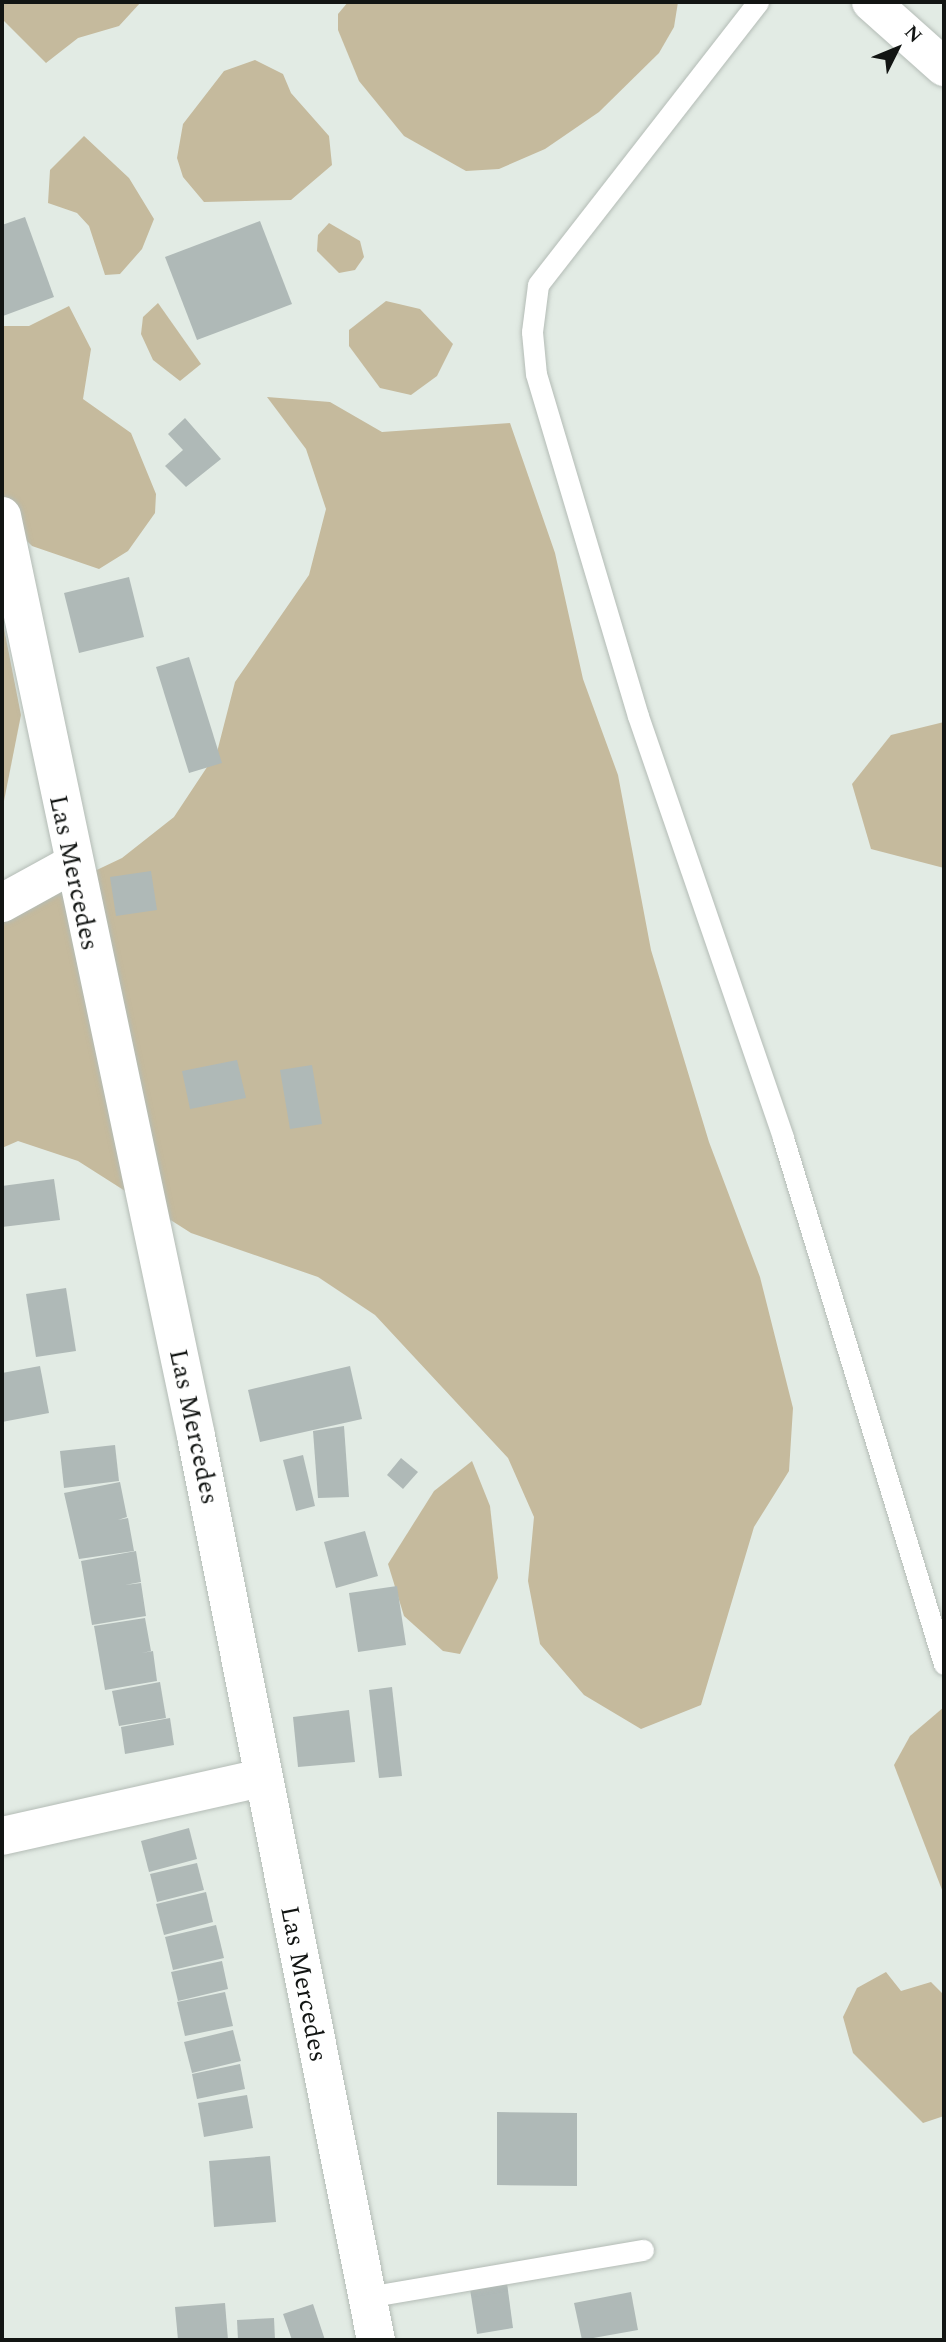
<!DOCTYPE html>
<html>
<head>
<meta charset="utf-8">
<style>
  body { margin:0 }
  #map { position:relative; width:946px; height:2342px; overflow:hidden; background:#e2ebe4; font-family:Spectral,serif }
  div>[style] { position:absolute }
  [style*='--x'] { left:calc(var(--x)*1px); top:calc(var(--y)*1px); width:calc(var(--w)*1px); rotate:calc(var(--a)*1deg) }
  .green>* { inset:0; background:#c5ba9d }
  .building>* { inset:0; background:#afb9b7 }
  .roads { filter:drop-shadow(0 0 2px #b4bcb6) drop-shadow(0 0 2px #b4bcb6) }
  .lane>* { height:21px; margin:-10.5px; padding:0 10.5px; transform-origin:10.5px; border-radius:10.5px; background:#fff }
  .street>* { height:38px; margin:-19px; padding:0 19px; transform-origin:19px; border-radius:19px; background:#fff }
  span { translate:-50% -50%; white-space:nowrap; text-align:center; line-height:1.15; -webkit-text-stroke:7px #fff; paint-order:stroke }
  .street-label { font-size:26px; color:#121513 }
  .frame { position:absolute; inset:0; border:4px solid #121513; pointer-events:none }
  .north { position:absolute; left:862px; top:14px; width:70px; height:70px; -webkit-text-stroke:5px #fff; paint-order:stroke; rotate:47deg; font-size:19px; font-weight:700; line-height:28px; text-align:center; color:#121513 }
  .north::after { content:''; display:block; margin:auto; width:24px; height:32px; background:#121513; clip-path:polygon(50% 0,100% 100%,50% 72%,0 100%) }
</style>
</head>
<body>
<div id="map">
  <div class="green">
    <div style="clip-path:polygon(2px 2px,141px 2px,119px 26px,78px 38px,46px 63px,2px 19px)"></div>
    <div style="clip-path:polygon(348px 2px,678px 2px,674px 27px,659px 53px,599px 112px,545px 149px,499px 169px,466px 171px,404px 136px,359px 81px,338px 30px,338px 14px)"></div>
    <div style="clip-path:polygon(255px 60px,283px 74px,291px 93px,329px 136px,332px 165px,291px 200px,204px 202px,183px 177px,177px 158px,183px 124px,224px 71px)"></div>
    <div style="clip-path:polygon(84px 136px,129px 178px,154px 219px,142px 249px,120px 274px,105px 275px,89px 226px,77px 213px,48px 203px,50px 170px)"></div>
    <div style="clip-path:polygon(329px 223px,360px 241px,364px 257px,355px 270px,339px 273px,317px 251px,318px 235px)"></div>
    <div style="clip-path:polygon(386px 301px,420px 309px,453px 344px,437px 376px,411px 395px,380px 388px,349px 346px,349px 330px)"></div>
    <div style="clip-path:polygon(158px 303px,201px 364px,180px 381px,153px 360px,141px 334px,143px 317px)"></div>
    <div style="clip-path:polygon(69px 306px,91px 349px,83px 399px,131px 433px,156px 494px,155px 513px,128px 551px,99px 569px,32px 546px,2px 516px,2px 326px,29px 326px)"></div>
    <div style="clip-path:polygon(267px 397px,330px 402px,382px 432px,510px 423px,555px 553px,583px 679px,618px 775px,651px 950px,709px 1142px,760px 1277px,793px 1408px,789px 1471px,754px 1527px,701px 1705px,641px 1729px,584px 1695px,540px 1644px,528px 1581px,534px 1517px,508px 1458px,375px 1315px,318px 1277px,191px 1233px,78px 1161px,18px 1141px,2px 1148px,2px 915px,122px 858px,174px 817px,217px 752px,235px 682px,309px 575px,326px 509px,306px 449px)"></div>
    <div style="clip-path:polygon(2px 618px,21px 715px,2px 811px)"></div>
    <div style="clip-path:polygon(944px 722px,944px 868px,871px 849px,852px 784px,891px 735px)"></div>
    <div style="clip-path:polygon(472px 1461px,490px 1506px,498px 1578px,460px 1654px,443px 1651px,404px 1616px,388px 1564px,434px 1491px)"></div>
    <div style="clip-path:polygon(944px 1707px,944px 1895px,894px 1765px,910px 1736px)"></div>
    <div style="clip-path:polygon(886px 1972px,901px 1991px,931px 1982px,944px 1995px,944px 2116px,923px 2123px,853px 2053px,843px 2017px,857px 1988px)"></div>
  </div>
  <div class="building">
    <div style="clip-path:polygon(25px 217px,54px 297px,3px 316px,2px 225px)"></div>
    <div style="clip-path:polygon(260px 221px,292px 304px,197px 340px,165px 257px)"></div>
    <div style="clip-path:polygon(185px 418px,221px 459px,186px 487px,165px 466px,183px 450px,168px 434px)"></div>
    <div style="clip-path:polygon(129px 577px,144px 637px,79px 653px,64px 593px)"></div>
    <div style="clip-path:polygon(189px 657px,222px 763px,189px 773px,156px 667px)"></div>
    <div style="clip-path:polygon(151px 871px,157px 910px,116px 916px,110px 877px)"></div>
    <div style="clip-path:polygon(237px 1060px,246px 1098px,190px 1109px,182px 1071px)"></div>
    <div style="clip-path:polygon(312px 1065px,322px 1124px,290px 1129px,280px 1070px)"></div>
    <div style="clip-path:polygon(54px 1179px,60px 1220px,2px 1227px,2px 1186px)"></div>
    <div style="clip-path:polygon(66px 1288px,76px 1351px,36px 1357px,26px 1294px)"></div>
    <div style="clip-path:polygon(40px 1366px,49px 1413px,2px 1422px,2px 1373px)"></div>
    <div style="clip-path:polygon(350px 1366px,362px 1419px,260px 1442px,248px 1390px)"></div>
    <div style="clip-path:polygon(344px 1426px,349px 1497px,318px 1498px,313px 1431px)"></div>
    <div style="clip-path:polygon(115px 1445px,119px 1481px,64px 1488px,60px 1451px)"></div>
    <div style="clip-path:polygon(303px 1455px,315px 1506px,296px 1511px,283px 1460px)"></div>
    <div style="clip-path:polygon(401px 1458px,418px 1472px,403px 1489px,387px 1475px)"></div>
    <div style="clip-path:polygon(120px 1482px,127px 1517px,118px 1520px,128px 1518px,134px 1551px,79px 1559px,64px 1493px)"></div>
    <div style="clip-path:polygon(365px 1531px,378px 1576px,336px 1588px,324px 1542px)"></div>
    <div style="clip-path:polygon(136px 1551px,141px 1582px,125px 1585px,141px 1583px,146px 1616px,92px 1625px,81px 1561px)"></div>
    <div style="clip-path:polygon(397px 1586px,406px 1645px,358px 1652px,349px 1593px)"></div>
    <div style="clip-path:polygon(145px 1618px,151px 1651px,142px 1653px,153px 1651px,157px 1681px,105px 1690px,94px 1626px)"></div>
    <div style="clip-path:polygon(160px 1682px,166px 1718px,119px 1726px,112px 1691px)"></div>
    <div style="clip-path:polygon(392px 1687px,402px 1776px,379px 1778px,369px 1690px)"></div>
    <div style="clip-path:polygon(349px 1710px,355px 1762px,298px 1767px,293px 1717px)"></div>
    <div style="clip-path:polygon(170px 1718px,174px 1745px,125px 1754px,121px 1727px)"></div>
    <div style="clip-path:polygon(189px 1828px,197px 1859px,149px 1872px,141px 1841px)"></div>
    <div style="clip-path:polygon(197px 1863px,204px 1890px,157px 1902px,150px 1874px)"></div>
    <div style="clip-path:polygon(206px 1892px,213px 1922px,164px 1935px,156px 1904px)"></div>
    <div style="clip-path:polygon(216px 1925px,224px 1958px,173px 1970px,165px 1937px)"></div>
    <div style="clip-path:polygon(222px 1961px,228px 1989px,178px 2001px,171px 1972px)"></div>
    <div style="clip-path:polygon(225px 1992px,233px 2026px,185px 2036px,177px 2002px)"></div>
    <div style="clip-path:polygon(233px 2030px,241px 2061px,192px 2073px,184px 2042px)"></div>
    <div style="clip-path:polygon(240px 2064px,245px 2089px,197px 2099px,192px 2074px)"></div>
    <div style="clip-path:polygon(247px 2095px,253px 2128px,204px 2137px,198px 2103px)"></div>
    <div style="clip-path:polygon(497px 2112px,577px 2113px,577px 2186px,497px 2185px)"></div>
    <div style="clip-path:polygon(270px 2156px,276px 2222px,214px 2227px,209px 2161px)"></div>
    <div style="clip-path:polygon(507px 2283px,513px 2328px,477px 2334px,470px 2289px)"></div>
    <div style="clip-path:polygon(631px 2292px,638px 2330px,582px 2340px,574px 2303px)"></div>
    <div style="clip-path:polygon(225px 2303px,228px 2340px,178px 2340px,175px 2307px)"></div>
    <div style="clip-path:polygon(313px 2304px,325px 2340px,292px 2340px,283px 2314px)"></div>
    <div style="clip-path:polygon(274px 2318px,275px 2340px,238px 2340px,237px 2320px)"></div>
  </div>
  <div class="roads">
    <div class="lane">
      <div style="--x:758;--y:2;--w:358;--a:127.9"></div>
      <div style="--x:538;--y:285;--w:47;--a:97.3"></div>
      <div style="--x:532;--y:332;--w:42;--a:84.6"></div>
      <div style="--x:536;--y:374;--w:357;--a:73.4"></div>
      <div style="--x:638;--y:716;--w:446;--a:71"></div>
      <div style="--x:783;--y:1138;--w:550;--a:72.98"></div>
      <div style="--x:367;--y:2297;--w:280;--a:-9.7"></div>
    </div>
    <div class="street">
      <div style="--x:871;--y:2;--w:98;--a:41.7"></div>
      <div style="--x:2;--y:516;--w:940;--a:78.09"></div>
      <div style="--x:196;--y:1436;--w:922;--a:78.74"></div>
      <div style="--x:2;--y:903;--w:79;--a:-28.8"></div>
      <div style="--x:2;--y:1836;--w:266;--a:-12.6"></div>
    </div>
  </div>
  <div class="street-label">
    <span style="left:73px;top:873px;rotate:78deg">Las Mercedes</span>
    <span style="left:193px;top:1427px;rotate:78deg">Las Mercedes</span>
    <span style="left:303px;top:1984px;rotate:79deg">Las Mercedes</span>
  </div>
  <div class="frame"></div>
  <div class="north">N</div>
</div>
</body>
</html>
